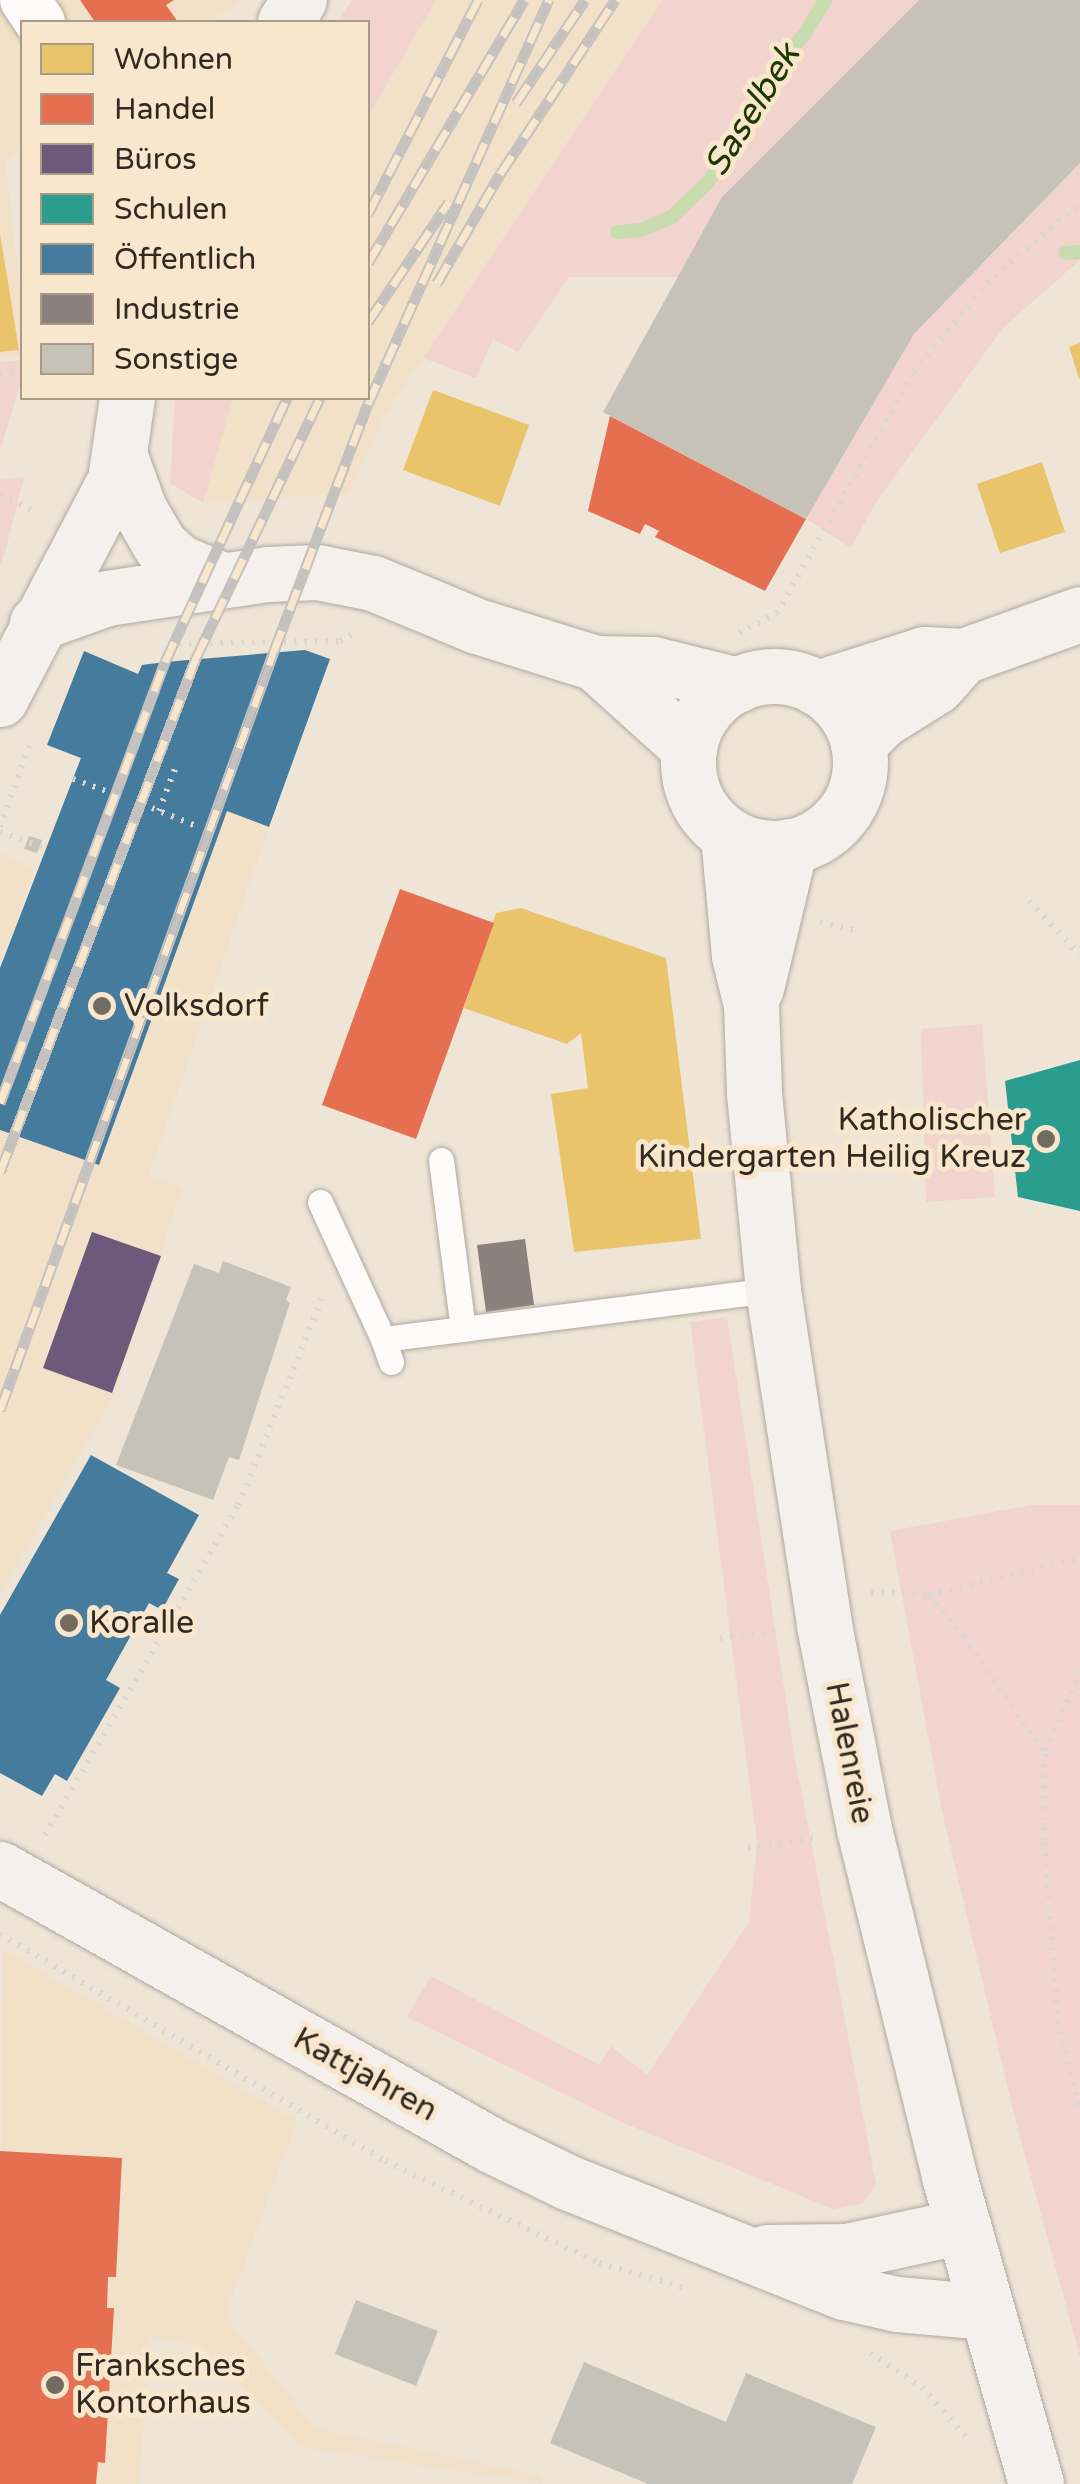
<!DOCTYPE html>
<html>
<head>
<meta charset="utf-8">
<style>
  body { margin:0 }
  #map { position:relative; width:1080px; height:2484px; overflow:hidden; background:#eee5d7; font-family:"Varela Round",sans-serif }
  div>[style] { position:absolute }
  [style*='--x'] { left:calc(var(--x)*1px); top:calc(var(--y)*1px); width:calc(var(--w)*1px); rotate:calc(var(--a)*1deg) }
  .built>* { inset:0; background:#f1e1c9 }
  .green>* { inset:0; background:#f1d4cd }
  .homes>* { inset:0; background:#e9c46a }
  .shops>* { inset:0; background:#e76f51 }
  .offices>* { inset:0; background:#6d597a }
  .schools>* { inset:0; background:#2a9d8f }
  .public>* { inset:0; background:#457b9d }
  .industry>* { inset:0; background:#8a817c }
  .stream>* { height:14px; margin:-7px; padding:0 7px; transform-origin:7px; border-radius:7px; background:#c8dcb0 }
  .building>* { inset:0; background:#c6c2b7 }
  .path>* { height:6px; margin-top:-3px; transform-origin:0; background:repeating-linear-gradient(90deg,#dad7d3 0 2.5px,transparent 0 10.5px) }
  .roads { filter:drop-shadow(0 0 2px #b0a99e) drop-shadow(0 0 2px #b0a99e) }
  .lane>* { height:25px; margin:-12.5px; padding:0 12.5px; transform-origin:12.5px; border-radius:12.5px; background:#fcfbf9 }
  .street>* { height:50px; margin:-25px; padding:0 25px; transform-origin:25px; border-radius:25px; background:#fcfbf9 }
  .secondary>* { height:55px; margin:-27.5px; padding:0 27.5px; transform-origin:27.5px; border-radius:27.5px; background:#f5f0eb }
  .secondary>.ring { margin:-27.5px; padding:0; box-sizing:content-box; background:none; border:55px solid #f5f0eb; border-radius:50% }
  .rail>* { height:11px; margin-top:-5.5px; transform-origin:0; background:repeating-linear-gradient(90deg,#f8e6cd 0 22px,#c4c1be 0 44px); box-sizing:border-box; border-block:2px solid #c4c1be }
  .dots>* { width:28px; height:28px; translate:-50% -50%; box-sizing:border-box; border:5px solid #f8e6cd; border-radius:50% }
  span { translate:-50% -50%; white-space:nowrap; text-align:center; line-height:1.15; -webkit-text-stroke:10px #f8e6cd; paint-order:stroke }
  .poi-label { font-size:32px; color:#302a20 }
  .left { translate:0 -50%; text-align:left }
  .right { translate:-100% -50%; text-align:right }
  .street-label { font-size:32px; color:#302a20 }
  .water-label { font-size:35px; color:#1d3900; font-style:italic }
  .legend { position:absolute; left:20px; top:20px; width:350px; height:380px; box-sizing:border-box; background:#f8e6cd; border:2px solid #a89b88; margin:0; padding:12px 18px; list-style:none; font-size:30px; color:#302a20 }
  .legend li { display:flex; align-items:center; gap:20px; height:50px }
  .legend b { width:50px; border:2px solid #a89b88 }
</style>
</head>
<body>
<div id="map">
  <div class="built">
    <div style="clip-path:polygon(0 0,242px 0,209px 22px,22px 22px,22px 149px,5px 161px,22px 304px,22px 356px,0 358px)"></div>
    <div style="clip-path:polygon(436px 0,662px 0,384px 416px,349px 493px,203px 503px,233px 398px,368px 398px,368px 117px)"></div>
    <div style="clip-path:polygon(227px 811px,269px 827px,149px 1175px,182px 1188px,115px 1393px,0 1596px,0 1130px,99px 1165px)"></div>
    <div style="clip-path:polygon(0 853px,35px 870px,0 964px)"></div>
    <div style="clip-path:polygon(3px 1949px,297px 2121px,225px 2315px,315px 2428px,542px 2476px,542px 2484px,300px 2447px,201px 2345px,150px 2338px,139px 2484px,0 2484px)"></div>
  </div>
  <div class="green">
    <div style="clip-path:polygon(352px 0,436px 0,368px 117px,368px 22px,337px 22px)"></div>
    <div style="clip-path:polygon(662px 0,919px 0,722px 197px,680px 277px,569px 277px,518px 352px,493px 339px,476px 378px,423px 358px)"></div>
    <div style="clip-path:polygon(1080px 163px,1080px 260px,1004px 327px,876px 502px,851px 548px,806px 519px,914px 334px)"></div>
    <div style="clip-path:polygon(21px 360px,21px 381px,0 451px,0 362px)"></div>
    <div style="clip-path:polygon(175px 398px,233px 398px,203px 503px,170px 483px)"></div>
    <div style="clip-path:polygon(24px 477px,5px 552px,0 565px,0 480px)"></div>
    <div style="clip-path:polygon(982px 1024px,995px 1197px,926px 1202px,921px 1029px)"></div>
    <div style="clip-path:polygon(727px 1317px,794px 1752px,876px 2184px,862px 2204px,833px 2209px,619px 2121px,407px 2017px,431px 1976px,599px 2065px,611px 2046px,647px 2075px,749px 1922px,757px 1842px,690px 1322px)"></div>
    <div style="clip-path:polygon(1032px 1505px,1080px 1505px,1080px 2357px,1015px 2119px,942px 1811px,890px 1531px)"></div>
  </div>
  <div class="homes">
    <div style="clip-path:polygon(0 234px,19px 350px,0 352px)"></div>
    <div style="clip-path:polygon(1080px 343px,1080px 378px,1079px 379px,1069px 347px)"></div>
    <div style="clip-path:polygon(433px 390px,529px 425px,500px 506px,403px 470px)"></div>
    <div style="clip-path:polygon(1042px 462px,1065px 532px,1000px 553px,977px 484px)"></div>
    <div style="clip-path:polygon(521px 908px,666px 958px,701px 1239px,574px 1252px,551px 1094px,588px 1088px,581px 1033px,567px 1044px,464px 1008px,496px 913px)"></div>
  </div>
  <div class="shops">
    <div style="clip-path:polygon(80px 0,174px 0,166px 5px,178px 22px,95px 22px)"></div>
    <div style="clip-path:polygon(610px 416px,806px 519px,765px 591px,655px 537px,659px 531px,645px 524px,640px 534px,588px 511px)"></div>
    <div style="clip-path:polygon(400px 889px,494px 923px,416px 1139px,322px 1105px)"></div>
    <div style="clip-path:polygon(0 2151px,122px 2158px,116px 2277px,108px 2277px,107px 2308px,114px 2308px,105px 2463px,98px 2462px,96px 2484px,0 2484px)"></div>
  </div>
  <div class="offices">
    <div style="clip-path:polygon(92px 1232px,161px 1256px,112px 1393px,43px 1368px)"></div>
  </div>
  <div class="schools">
    <div style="clip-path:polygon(1080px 1060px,1080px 1211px,1018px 1197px,1005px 1081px)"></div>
  </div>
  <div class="public">
    <div style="clip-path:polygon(305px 650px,330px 659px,269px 827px,227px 811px,99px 1165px,0 1130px,0 968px,81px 758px,47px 745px,84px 651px,138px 674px,142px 665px,165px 662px)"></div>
    <div style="clip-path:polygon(91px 1455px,199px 1515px,167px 1573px,179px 1579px,162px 1610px,149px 1603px,106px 1680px,120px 1688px,67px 1781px,55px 1774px,42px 1796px,0 1773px,0 1615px)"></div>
  </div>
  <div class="industry">
    <div style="clip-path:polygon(525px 1239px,534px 1305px,486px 1312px,477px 1245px)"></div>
  </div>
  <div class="stream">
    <div style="--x:617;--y:232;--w:24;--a:-5"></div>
    <div style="--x:641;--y:230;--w:34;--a:-23"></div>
    <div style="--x:672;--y:217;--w:50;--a:-44.2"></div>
    <div style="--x:708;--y:182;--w:79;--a:-53.7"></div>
    <div style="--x:755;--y:118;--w:58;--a:-67.8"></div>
    <div style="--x:777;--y:64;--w:40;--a:-47"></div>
    <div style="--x:804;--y:35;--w:41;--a:-59"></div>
    <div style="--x:1065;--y:253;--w:15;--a:-4"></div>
  </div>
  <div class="building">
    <div style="clip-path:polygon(919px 0,1080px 0,1080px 163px,914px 334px,806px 519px,603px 412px,722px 197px)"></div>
    <div style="clip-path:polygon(29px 836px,42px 840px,37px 853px,24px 849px)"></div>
    <div style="clip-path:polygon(223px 1261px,291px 1287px,286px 1300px,290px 1303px,239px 1460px,229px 1457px,213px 1500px,116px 1465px,194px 1264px,219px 1273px)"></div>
    <div style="clip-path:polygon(356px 2300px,438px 2331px,416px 2386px,335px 2354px)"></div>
    <div style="clip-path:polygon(584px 2362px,726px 2422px,746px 2373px,876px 2427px,852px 2484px,648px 2484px,550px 2443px)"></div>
  </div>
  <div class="path">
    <div style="--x:0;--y:373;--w:22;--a:-5"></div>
    <div style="--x:0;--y:495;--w:42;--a:25.3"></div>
    <div style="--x:739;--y:633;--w:43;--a:-27.8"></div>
    <div style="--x:777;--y:613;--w:277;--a:-60.4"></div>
    <div style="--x:914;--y:372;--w:125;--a:-50.2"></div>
    <div style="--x:994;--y:276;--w:113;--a:-40.3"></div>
    <div style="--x:168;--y:644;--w:172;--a:-1"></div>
    <div style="--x:340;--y:641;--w:20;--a:-27"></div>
    <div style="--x:73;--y:779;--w:35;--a:20"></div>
    <div style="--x:152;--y:808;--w:48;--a:22.2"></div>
    <div style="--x:159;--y:811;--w:48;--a:-69.3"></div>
    <div style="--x:0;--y:827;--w:91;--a:-70.2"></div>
    <div style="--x:0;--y:832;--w:49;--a:20.3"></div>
    <div style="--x:1029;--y:901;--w:74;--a:46.6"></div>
    <div style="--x:820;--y:922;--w:38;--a:14"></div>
    <div style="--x:871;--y:1592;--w:58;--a:3"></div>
    <div style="--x:929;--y:1595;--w:155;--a:-13.8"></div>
    <div style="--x:929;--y:1595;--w:54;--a:49.5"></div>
    <div style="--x:964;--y:1636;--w:142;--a:55.6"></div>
    <div style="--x:720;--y:1638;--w:53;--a:-6.5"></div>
    <div style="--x:1080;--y:1671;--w:90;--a:112.9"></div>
    <div style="--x:1045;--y:1754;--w:89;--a:90.6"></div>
    <div style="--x:1044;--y:1843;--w:179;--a:85.5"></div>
    <div style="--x:1058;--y:2021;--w:93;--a:76.3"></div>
    <div style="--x:45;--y:1835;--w:382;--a:-59.7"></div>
    <div style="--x:238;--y:1505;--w:225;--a:-67.8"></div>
    <div style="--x:748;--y:1848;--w:66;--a:-8.7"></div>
    <div style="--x:0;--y:1934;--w:447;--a:30.5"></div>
    <div style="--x:385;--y:2161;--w:237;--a:25.5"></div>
    <div style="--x:599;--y:2263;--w:90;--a:16.2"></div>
    <div style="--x:870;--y:2353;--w:62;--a:33.2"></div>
    <div style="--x:922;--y:2387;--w:69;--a:48.5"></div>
  </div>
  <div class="roads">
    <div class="lane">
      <div style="--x:441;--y:1160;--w:170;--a:82.6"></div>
      <div style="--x:320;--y:1202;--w:151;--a:65.3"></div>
      <div style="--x:391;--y:1362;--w:24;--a:-109"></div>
      <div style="--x:383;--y:1339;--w:393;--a:-7.2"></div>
    </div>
    <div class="street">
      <div style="--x:25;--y:0;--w:27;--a:56"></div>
    </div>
    <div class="secondary">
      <div style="--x:285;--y:22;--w:26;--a:-58"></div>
      <div style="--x:121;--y:459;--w:53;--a:70.2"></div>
      <div style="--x:139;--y:509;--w:42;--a:59.7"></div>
      <div style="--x:160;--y:545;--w:25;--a:42"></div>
      <div style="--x:179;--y:562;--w:47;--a:22.7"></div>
      <div style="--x:37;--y:623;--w:74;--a:-19.7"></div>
      <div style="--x:107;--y:598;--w:163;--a:-8.5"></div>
      <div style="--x:268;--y:574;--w:49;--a:-2.3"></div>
      <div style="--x:317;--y:572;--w:57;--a:11.1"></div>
      <div style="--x:373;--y:583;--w:113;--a:22.5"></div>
      <div style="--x:477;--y:626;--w:124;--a:17.4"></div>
      <div style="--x:595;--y:663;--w:58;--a:1"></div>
      <div style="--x:653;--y:664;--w:87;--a:14"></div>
      <div style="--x:595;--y:663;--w:127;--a:42.1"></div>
      <div class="ring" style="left:688px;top:676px;width:117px;height:117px"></div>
      <div style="--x:817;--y:688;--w:112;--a:-17.6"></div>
      <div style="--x:924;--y:654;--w:39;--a:3"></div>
      <div style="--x:963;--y:656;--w:124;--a:-19.7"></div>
      <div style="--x:0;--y:699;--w:247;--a:-62.3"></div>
      <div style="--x:115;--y:480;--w:83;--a:-81.7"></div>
      <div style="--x:858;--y:744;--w:34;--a:-45"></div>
      <div style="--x:882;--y:720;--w:64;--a:-32.2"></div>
      <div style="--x:936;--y:686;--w:40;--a:-48"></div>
      <div style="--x:728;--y:835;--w:121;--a:84.8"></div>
      <div style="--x:739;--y:956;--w:50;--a:76.2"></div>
      <div style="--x:751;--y:1005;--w:88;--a:88"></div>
      <div style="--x:754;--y:1093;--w:198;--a:84.5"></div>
      <div style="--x:773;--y:1290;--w:339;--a:81.3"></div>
      <div style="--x:824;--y:1625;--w:208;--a:78.9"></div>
      <div style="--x:864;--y:1829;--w:357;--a:76.2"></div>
      <div style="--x:949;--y:2176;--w:320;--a:74.2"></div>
      <div style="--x:756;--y:988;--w:146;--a:-76.5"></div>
      <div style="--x:0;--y:1869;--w:565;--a:29.33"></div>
      <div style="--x:493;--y:2146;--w:82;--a:25.9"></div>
      <div style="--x:567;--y:2182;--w:298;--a:21.7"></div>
      <div style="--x:844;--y:2292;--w:54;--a:12.8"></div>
      <div style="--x:897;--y:2304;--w:90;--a:5.1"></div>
      <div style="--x:767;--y:2252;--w:80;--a:-0.7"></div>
      <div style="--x:847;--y:2251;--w:119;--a:-12.2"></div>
    </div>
  </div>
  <div class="rail">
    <div style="--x:516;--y:103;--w:124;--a:-56.2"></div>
    <div style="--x:368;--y:214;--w:241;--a:-62.8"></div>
    <div style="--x:368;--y:263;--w:306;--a:-59.3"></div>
    <div style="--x:437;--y:283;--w:126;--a:-60"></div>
    <div style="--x:500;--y:174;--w:209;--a:-56.5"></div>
    <div style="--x:368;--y:322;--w:145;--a:-56"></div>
    <div style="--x:0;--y:1103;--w:471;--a:-69.5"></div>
    <div style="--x:165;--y:662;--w:291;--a:-65.2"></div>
    <div style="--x:0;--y:1172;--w:550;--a:-69.13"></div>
    <div style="--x:196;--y:658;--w:288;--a:-64.5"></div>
    <div style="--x:0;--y:1410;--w:807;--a:-70.15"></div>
    <div style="--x:274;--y:651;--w:264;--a:-69.2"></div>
    <div style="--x:368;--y:404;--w:443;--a:-65.9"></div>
  </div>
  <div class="dots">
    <div style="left:102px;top:1006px;background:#726b60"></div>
    <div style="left:1046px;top:1139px;background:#726b60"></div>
    <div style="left:69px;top:1623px;background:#726b60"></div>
    <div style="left:55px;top:2385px;background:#726b60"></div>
  </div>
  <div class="poi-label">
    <span class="left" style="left:124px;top:1006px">Volksdorf</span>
    <span class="right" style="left:1026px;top:1139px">Katholischer<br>Kindergarten Heilig Kreuz</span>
    <span class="left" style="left:89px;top:1623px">Koralle</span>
    <span class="left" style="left:75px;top:2385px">Franksches<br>Kontorhaus</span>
  </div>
  <div class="street-label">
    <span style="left:849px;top:1753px;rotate:79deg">Halenreie</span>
    <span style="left:365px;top:2075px;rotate:29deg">Kattjahren</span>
  </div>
  <div class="water-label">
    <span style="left:752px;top:110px;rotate:-58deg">Saselbek</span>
  </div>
  <ul class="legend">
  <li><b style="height:28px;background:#e9c46a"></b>Wohnen</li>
  <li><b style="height:28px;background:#e76f51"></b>Handel</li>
  <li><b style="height:28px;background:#6d597a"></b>Büros</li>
  <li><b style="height:28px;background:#2a9d8f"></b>Schulen</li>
  <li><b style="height:28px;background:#457b9d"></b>Öffentlich</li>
  <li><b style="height:28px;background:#8a817c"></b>Industrie</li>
  <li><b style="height:28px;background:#c6c2b7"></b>Sonstige</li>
  </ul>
</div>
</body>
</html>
